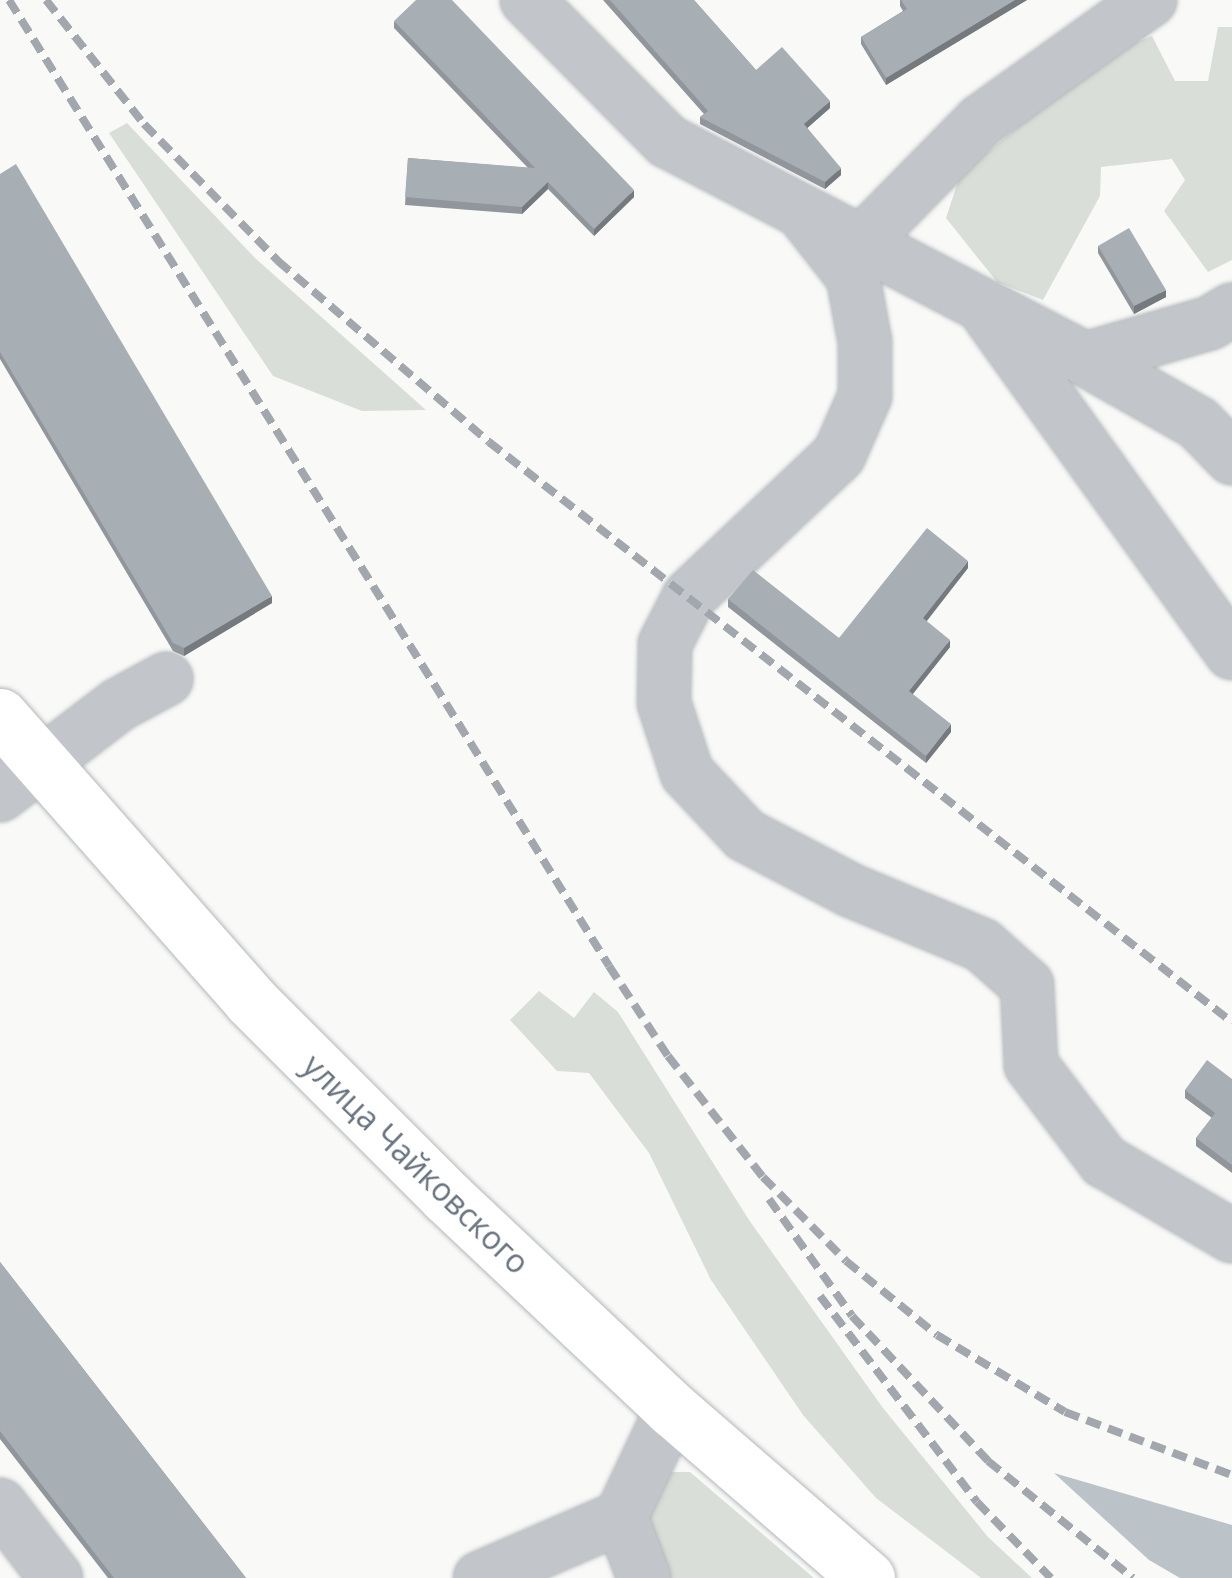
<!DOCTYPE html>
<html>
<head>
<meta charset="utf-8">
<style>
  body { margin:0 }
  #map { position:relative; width:1232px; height:1578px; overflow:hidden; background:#f9faf8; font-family:"Open Sans",sans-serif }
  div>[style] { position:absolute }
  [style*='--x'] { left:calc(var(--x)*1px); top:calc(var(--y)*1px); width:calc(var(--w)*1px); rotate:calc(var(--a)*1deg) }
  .green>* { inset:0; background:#d9ded8 }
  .water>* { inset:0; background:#bbc3c8 }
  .roads { filter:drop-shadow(0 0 2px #b4b7bb) drop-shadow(0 0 2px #b4b7bb) }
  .minor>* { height:52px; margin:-26px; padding:0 26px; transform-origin:26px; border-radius:26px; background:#c2c5c9 }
  .major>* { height:55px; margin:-27.5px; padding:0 27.5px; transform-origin:27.5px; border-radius:27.5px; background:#fff }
  .rail>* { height:8px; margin-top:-4px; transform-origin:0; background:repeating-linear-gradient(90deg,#a2a7ad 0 15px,transparent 0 23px) }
  .wall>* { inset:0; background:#90969b }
  .shaded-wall>* { inset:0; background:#757a7e }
  .building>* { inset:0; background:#a7aeb4 }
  span { translate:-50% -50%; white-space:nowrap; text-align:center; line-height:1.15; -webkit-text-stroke:10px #fff; paint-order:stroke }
  .street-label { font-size:32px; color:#68737f }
</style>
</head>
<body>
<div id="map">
  <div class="green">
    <div style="clip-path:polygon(1218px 27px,1232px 27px,1232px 260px,1208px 272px,1164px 211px,1185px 180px,1172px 159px,1101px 167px,1100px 196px,1043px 300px,997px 282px,946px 218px,960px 175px,1105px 55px,1152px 36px,1175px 81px,1208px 81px)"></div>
    <div style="clip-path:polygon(127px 123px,255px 258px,426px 410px,362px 411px,273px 376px,109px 133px)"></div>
    <div style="clip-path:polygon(539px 991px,574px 1018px,594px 992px,618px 1012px,749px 1220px,883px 1408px,988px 1537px,1032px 1578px,981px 1578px,876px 1498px,803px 1415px,711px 1280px,649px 1153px,589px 1073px,557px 1071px,510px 1020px)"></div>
    <div style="clip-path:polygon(670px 1472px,690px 1472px,814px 1578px,661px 1578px,647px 1523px)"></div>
  </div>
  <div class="water">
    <div style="clip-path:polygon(1054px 1473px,1232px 1525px,1232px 1578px,1180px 1578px,1149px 1560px)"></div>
  </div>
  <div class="roads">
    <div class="minor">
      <div style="--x:527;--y:0;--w:199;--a:45.2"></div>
      <div style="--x:667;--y:141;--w:471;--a:27.5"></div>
      <div style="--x:1085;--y:359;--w:130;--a:-16.1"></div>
      <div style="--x:1210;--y:323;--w:26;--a:-31"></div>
      <div style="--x:806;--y:217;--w:76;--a:51.9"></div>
      <div style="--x:853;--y:277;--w:66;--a:79.5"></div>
      <div style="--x:865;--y:342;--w:54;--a:90"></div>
      <div style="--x:865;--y:396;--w:64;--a:113.8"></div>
      <div style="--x:839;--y:455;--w:207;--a:136.6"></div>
      <div style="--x:689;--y:597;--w:53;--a:117.1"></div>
      <div style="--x:665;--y:644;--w:59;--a:91"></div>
      <div style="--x:664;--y:703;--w:74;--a:71.8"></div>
      <div style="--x:687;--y:773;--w:85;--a:46.9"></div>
      <div style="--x:745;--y:835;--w:119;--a:27.6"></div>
      <div style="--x:850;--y:890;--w:143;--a:22.6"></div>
      <div style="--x:982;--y:945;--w:60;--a:41.6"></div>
      <div style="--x:1027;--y:985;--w:80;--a:87.1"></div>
      <div style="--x:1031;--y:1065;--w:121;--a:52.8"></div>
      <div style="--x:1104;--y:1161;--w:148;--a:30.4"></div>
      <div style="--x:859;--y:245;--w:174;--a:-45.5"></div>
      <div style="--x:981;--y:121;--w:208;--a:-35.6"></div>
      <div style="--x:989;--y:315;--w:416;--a:54.3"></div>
      <div style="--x:1085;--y:359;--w:130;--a:29.5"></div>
      <div style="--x:1198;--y:423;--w:49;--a:45.8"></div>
      <div style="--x:0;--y:795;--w:148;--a:-37.3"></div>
      <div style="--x:118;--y:705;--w:55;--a:-28.4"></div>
      <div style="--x:0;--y:1505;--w:92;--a:52.5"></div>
      <div style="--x:621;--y:1517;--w:65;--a:69.3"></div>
      <div style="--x:480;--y:1578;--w:154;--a:-23.4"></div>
      <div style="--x:621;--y:1517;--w:119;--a:-64.7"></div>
    </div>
    <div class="major">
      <div style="--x:0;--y:716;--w:380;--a:48.6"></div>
      <div style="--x:251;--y:1001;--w:276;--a:45"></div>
      <div style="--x:446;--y:1196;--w:311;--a:43.3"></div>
      <div style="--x:672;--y:1409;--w:258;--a:40.9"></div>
    </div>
  </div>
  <div class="rail">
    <div style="--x:9;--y:0;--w:1137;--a:58.15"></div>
    <div style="--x:609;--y:966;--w:108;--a:56.8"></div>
    <div style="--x:668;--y:1056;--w:154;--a:51.9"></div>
    <div style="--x:763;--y:1177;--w:118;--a:45.3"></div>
    <div style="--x:846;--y:1261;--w:117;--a:39.1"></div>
    <div style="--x:937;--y:1335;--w:149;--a:31"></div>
    <div style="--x:1065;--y:1412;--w:178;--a:20.7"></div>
    <div style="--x:46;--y:0;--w:158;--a:51.7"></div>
    <div style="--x:144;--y:124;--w:192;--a:45.6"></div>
    <div style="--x:278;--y:261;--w:278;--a:40.6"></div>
    <div style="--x:489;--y:442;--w:943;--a:37.98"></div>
    <div style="--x:769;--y:1199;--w:143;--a:54.6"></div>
    <div style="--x:852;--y:1316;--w:199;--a:46.8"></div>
    <div style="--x:988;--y:1461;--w:186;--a:38.9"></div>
    <div style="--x:820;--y:1296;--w:259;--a:52.7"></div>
    <div style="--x:977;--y:1502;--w:106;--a:45.8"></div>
  </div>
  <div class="wall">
    <div style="clip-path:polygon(603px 0,694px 0,756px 70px,830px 108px,807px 128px,841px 175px,825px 189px,700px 124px,700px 117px,704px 114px)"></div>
    <div style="clip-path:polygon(900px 0,1027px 0,886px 85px,861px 44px,861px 37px,903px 11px,900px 6px)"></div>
    <div style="clip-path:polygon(394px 21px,634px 197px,594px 236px,548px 189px,522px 214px,405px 205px,408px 158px,528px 168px,394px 28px)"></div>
    <div style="clip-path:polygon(0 174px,272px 603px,184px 656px,173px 651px,0 359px)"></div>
    <div style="clip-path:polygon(1098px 246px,1166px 297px,1134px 314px,1098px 253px)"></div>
    <div style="clip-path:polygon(968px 568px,926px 621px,950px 647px,912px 694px,951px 732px,926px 763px,728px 607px,728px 599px,839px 638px)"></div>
    <div style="clip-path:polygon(1232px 1079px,1232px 1173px,1196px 1146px,1196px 1138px,1212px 1118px,1185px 1098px,1185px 1090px)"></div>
    <div style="clip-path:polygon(0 1262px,246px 1578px,108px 1578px,0 1439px)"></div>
  </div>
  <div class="shaded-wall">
    <div style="clip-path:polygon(1015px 0,1027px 0,886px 85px,886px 78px)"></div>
    <div style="clip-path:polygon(830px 101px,830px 108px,804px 131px,804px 124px)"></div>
    <div style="clip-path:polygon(841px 168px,841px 175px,825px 189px,825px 182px)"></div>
    <div style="clip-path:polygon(548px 182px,548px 189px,522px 214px,522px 207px)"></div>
    <div style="clip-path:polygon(634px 190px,634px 197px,594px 236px,594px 229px)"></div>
    <div style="clip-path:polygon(1166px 290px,1166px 297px,1134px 314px,1134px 306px)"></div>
    <div style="clip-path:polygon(968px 561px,968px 568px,923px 626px,923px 618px)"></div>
    <div style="clip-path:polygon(272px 596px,272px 603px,184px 656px,184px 648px)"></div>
    <div style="clip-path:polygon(950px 640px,950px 647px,909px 699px,909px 691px)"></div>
    <div style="clip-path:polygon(951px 724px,951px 732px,926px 763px,926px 756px)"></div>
  </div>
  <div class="building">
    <div style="clip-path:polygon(416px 0,452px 0,634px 190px,594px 229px,548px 182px,522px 207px,405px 197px,408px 158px,535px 168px,394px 21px)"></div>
    <div style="clip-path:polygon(610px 0,694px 0,756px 70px,782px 47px,830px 101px,804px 124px,841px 168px,825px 182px,700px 117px,708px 111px)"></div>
    <div style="clip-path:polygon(901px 0,1015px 0,886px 78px,861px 37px,907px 9px)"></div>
    <div style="clip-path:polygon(16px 164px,272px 596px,184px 648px,173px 643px,0 352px,0 174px)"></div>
    <div style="clip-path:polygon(1129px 228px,1166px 290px,1134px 306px,1098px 246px)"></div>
    <div style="clip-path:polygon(927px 528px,968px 561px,923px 618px,950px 640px,909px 691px,951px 724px,926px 756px,728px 599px,753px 570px,839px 638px)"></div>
    <div style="clip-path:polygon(1207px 1060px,1232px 1079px,1232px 1165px,1196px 1138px,1215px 1113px,1185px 1090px)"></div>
    <div style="clip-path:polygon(0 1262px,246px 1578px,114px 1578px,0 1431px)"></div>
  </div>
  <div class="street-label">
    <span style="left:416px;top:1164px;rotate:44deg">улица Чайковского</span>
  </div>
</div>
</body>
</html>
